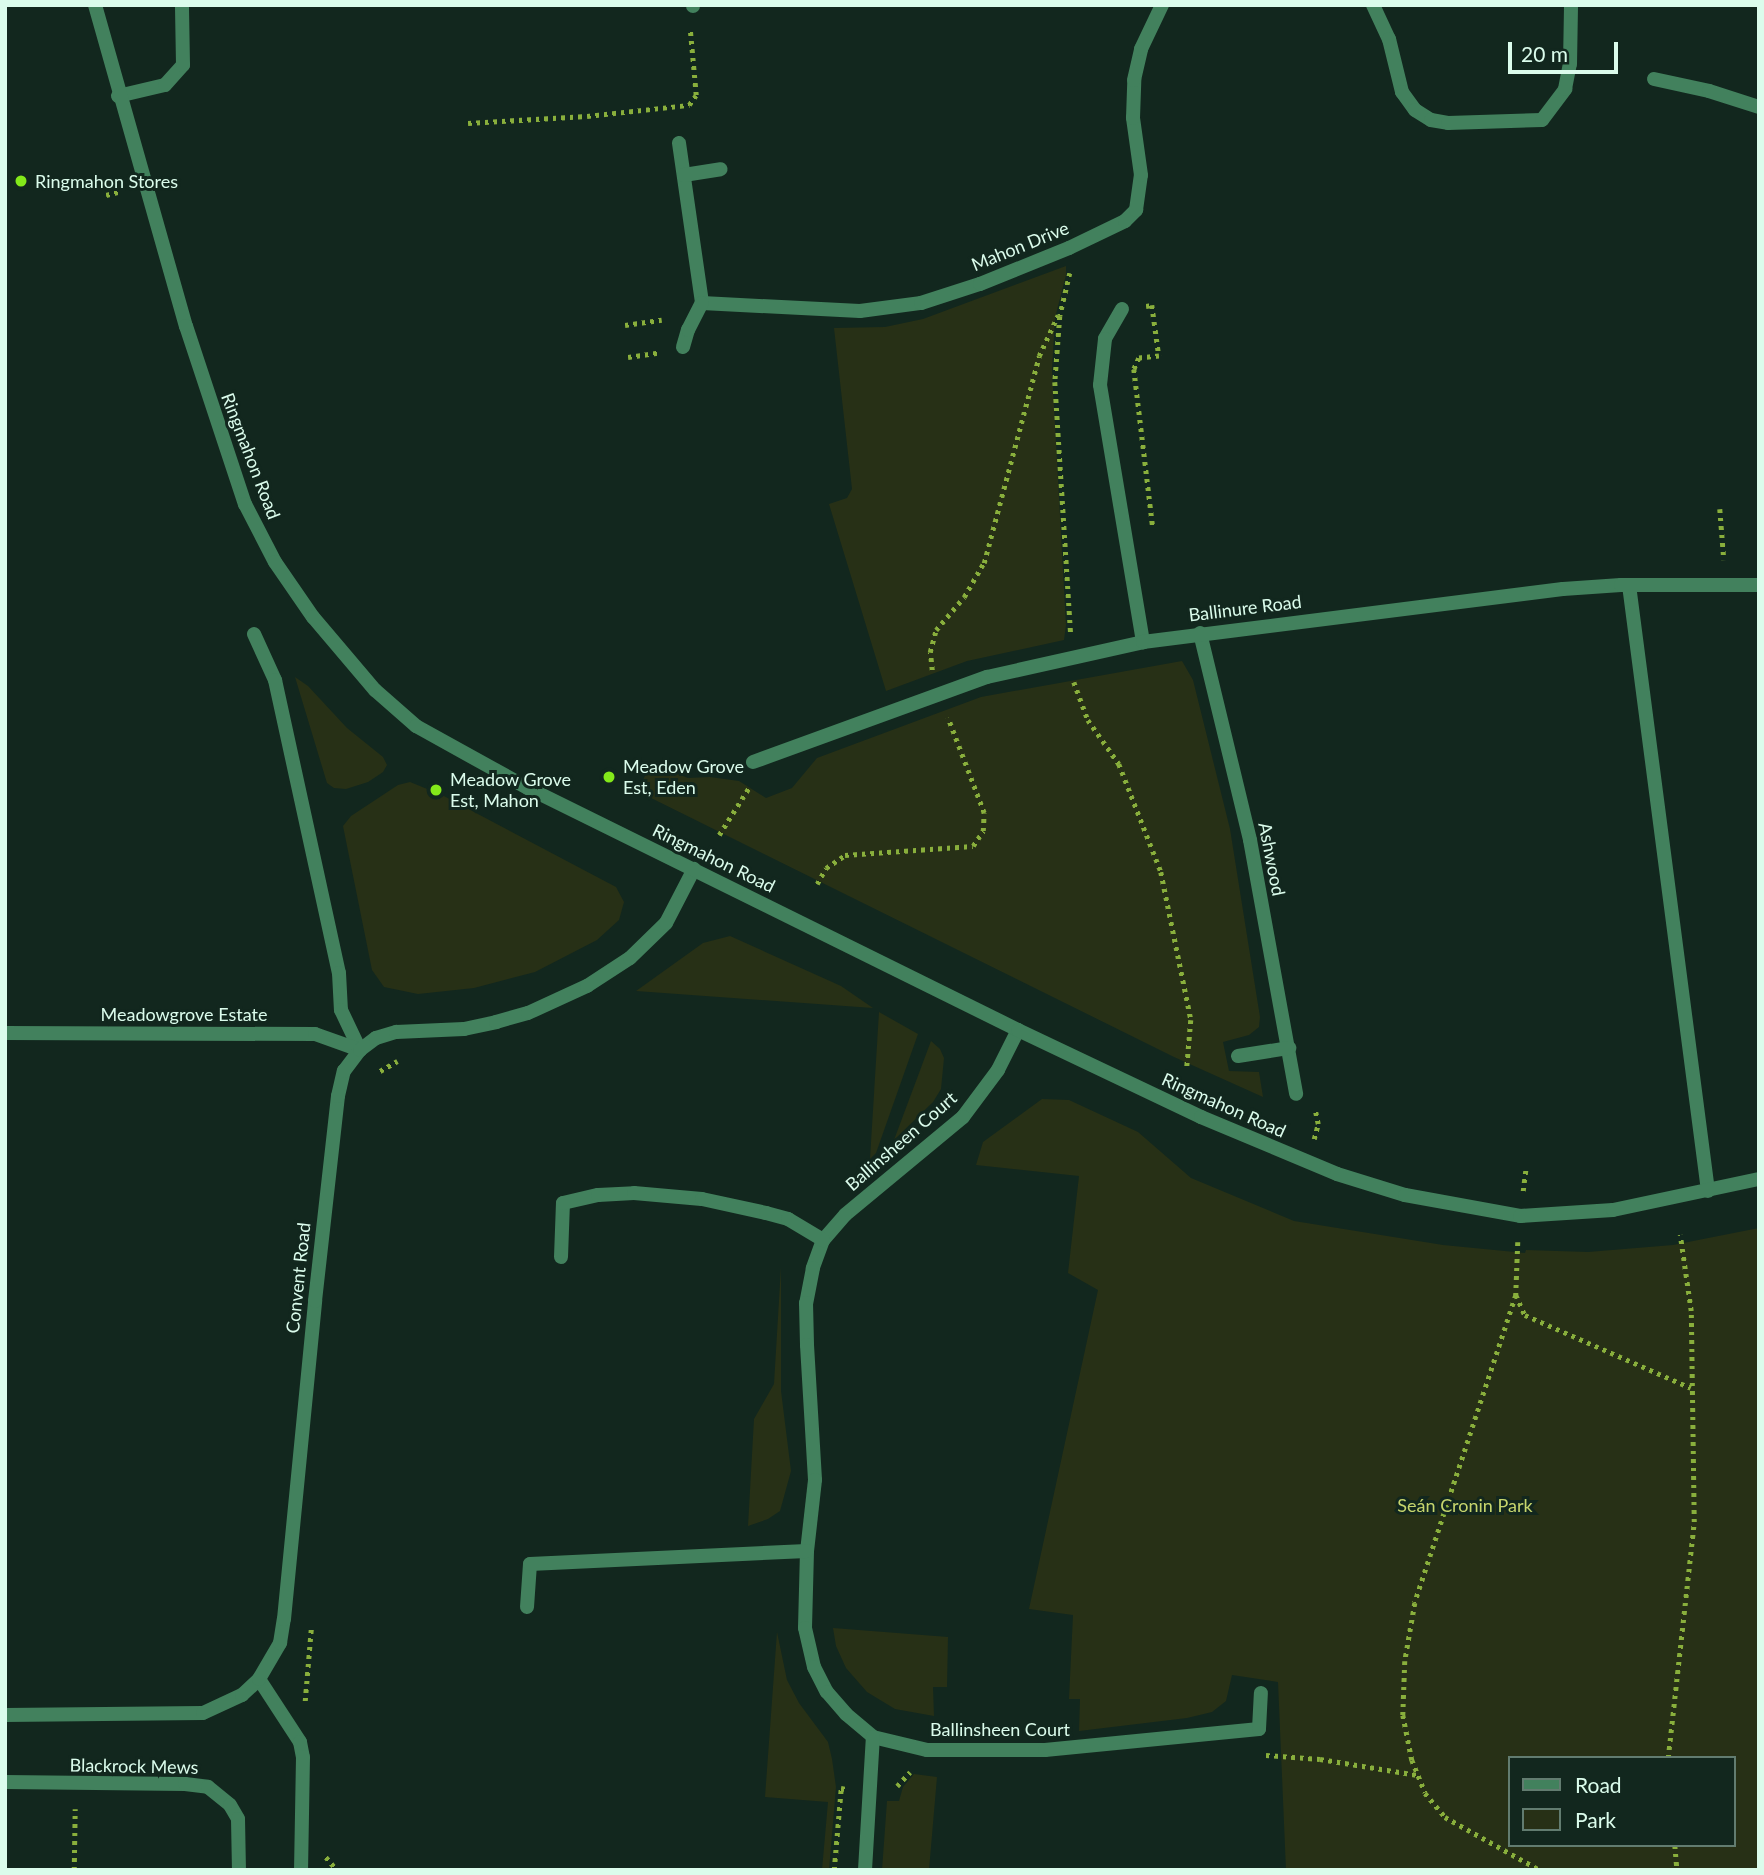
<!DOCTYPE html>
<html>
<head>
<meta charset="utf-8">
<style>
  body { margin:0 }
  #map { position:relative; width:1764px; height:1875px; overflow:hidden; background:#12271e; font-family:Lato,sans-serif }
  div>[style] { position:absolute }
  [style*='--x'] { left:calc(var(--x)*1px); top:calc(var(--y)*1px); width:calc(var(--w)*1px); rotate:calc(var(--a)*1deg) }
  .green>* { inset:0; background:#273016 }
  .path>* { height:4.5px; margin-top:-2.25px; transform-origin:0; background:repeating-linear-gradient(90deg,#89af3c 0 3.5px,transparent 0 8.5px) }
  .service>* { height:14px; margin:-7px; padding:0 7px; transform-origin:7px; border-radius:7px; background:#42815d }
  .minor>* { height:14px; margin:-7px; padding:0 7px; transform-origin:7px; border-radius:7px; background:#42815d }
  .tertiary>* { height:14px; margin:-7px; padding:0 7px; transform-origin:7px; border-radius:7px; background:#42815d }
  .dots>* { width:19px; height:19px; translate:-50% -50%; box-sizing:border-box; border:4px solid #12271e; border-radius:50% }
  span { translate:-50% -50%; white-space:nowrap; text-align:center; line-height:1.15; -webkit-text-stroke:6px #12271e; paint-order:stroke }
  .poi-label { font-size:18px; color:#dbfcec }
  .left { translate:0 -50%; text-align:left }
  .street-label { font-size:18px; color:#dbfcec }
  .park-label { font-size:18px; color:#c7d66d }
  .frame { position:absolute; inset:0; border:7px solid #dbfcec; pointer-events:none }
  .legend { position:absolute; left:1508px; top:1756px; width:228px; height:91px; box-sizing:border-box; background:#12271e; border:2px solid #627c70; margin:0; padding:9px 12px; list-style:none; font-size:21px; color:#dbfcec }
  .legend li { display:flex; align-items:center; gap:14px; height:35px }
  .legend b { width:35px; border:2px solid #627c70 }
  .scale { position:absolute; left:1508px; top:42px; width:110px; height:32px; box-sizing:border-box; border:4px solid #dbfcec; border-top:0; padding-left:9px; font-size:21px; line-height:24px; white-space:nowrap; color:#dbfcec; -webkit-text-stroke:5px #12271e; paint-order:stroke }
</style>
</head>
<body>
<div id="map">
  <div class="green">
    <div style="clip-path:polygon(1066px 266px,1066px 275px,1055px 318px,1052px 370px,1066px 625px,1064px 640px,967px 661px,886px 691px,829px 504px,847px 498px,852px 489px,834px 328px,885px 327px,923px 319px)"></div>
    <div style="clip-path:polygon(1182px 661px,1193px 680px,1230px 829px,1260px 1017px,1259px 1027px,1249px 1035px,1223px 1042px,1229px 1071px,1259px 1072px,1263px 1097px,1174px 1057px,637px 791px,645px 776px,658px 766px,688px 778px,710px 777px,739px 781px,766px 798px,792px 788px,817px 758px,981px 697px)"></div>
    <div style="clip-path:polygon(295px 677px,308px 686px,347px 728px,383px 757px,387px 765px,383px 772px,368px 782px,346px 789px,334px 788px,327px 783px)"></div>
    <div style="clip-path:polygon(410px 782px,442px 795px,616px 887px,624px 902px,619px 920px,597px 940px,535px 972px,474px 988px,418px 994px,384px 987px,372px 970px,343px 826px,351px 816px,398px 785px)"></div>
    <div style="clip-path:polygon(730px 936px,841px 986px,873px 1008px,636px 991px,703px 943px)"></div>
    <div style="clip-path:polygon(879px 1012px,918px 1034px,876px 1153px,870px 1159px)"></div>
    <div style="clip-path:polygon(931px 1041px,940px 1049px,944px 1058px,941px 1089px,933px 1102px,894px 1140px)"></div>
    <div style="clip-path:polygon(evenodd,1042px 1099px,1069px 1100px,1138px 1132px,1191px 1178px,1294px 1221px,1443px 1245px,1525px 1253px,1526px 1250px,1588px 1252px,1673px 1245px,1759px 1228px,1759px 1870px,1286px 1870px,1278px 1682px,1232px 1675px,1226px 1701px,1212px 1712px,1187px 1718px,1079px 1731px,1080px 1699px,1069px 1699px,1073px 1615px,1029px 1609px,1098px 1290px,1068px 1273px,1079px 1176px,976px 1165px,983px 1142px,1042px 1099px,1510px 1758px,1734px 1758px,1734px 1845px,1510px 1845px,1510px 1758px)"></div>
    <div style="clip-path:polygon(781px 1267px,781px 1391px,791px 1471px,780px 1511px,768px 1519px,748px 1526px,754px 1419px,774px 1384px)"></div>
    <div style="clip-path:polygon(833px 1628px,948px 1637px,947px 1687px,933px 1687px,934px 1716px,895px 1709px,867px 1692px,846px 1668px,836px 1646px)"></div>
    <div style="clip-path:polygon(777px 1632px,787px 1680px,799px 1703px,828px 1742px,832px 1759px,836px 1787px,829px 1870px,822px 1870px,828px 1802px,765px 1797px)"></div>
    <div style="clip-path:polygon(914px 1774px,937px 1777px,929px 1870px,882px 1870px,887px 1801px,899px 1801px,903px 1787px)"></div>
  </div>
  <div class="path">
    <div style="--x:468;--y:123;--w:119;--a:-3.4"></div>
    <div style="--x:587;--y:116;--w:103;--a:-6.2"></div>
    <div style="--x:689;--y:105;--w:12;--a:-55"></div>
    <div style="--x:696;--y:95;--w:66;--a:-95.2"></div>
    <div style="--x:106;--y:195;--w:16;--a:-14"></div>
    <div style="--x:1070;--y:273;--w:44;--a:103.1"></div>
    <div style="--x:1060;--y:316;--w:66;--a:94.3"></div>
    <div style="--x:1055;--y:382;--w:253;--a:86.4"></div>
    <div style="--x:1146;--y:306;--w:6;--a:-9"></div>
    <div style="--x:1152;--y:305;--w:51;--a:82.2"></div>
    <div style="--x:1159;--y:356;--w:20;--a:174"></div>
    <div style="--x:1139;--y:358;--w:12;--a:114"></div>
    <div style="--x:1134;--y:369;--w:160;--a:83.2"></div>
    <div style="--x:625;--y:325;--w:37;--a:-8"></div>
    <div style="--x:628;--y:357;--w:30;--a:-8"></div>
    <div style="--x:1720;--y:509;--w:51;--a:85.5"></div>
    <div style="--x:932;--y:670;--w:18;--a:-96"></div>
    <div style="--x:930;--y:652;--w:23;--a:-75"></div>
    <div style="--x:936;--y:630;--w:43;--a:-49.7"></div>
    <div style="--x:964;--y:597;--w:39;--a:-60"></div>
    <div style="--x:984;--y:563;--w:214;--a:-75.1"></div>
    <div style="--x:1039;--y:356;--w:45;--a:-65.1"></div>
    <div style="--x:1074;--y:682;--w:40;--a:69.8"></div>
    <div style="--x:1088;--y:720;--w:54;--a:54.8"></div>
    <div style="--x:1119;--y:764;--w:116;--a:68.7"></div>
    <div style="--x:1161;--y:872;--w:151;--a:78.5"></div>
    <div style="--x:1191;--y:1020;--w:47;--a:94.9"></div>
    <div style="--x:719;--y:835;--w:58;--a:-57.7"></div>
    <div style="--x:817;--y:884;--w:18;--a:-61"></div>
    <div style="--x:826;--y:868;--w:23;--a:-34"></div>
    <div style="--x:845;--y:855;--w:128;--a:-4"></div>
    <div style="--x:973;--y:846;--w:18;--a:-56"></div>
    <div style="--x:983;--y:831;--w:18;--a:-87"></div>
    <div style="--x:984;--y:813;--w:102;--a:-110.8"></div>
    <div style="--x:380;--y:1071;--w:20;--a:-30"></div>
    <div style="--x:1314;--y:1139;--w:16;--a:-75"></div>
    <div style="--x:1318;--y:1124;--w:14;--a:-102"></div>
    <div style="--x:1523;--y:1191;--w:24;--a:-83"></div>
    <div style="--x:1518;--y:1242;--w:53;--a:92.2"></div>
    <div style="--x:1516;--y:1295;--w:22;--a:66"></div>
    <div style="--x:1525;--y:1315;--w:181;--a:23.7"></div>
    <div style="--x:1516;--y:1295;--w:324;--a:108.2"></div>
    <div style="--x:1415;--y:1603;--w:59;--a:99.8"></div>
    <div style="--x:1405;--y:1661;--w:54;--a:92.1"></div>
    <div style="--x:1403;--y:1715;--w:46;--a:78.7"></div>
    <div style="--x:1412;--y:1760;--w:35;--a:68"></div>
    <div style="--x:1425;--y:1793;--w:31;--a:50"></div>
    <div style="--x:1445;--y:1817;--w:109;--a:29.2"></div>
    <div style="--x:305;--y:1701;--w:72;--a:-85.2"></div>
    <div style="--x:1266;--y:1755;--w:54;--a:4.2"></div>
    <div style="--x:1320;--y:1759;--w:99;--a:9.3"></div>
    <div style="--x:1668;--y:1758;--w:237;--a:-83.7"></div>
    <div style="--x:1694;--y:1522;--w:211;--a:-90.8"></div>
    <div style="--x:1691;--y:1311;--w:77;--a:-98.2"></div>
    <div style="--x:897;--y:1786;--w:19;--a:-47"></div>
    <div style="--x:1675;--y:1845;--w:25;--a:85"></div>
    <div style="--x:326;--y:1857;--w:17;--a:50"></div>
    <div style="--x:74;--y:1870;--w:61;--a:-89.1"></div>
    <div style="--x:834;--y:1870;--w:82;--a:-85.1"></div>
    <div style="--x:841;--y:1788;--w:5;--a:11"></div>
  </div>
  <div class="service">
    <div style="--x:1654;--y:79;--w:56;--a:12.3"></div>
    <div style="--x:1709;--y:91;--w:52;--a:17.7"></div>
  </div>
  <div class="minor">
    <div style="--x:693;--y:5;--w:1;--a:90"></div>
    <div style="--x:1373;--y:5;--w:38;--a:65"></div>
    <div style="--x:1389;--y:39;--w:55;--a:76.2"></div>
    <div style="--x:1402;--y:92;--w:22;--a:54"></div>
    <div style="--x:1415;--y:110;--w:19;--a:32"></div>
    <div style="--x:1431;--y:120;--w:17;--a:10"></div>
    <div style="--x:1448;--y:123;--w:94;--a:-1.8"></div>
    <div style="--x:1542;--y:120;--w:39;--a:-53"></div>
    <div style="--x:1565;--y:89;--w:25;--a:-79"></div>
    <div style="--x:1570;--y:64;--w:59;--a:-89"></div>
    <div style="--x:118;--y:96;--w:48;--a:-13.2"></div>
    <div style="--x:165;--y:85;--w:27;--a:-48"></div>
    <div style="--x:183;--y:65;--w:60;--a:-91"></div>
    <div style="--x:679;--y:143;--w:162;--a:81.8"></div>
    <div style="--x:702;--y:303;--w:158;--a:2.9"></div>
    <div style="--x:860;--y:311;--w:62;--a:-7.5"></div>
    <div style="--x:921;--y:303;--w:62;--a:-17.9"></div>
    <div style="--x:980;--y:284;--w:96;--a:-22"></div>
    <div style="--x:1069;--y:248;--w:62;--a:-25.7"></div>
    <div style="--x:1125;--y:221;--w:16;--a:-45"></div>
    <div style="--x:1136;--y:210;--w:35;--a:-82"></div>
    <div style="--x:1141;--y:175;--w:58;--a:-98"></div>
    <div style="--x:1133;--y:118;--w:38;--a:-88"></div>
    <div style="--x:1134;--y:80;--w:32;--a:-77"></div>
    <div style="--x:1141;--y:49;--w:49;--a:-64.5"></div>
    <div style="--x:684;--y:175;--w:37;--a:-9"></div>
    <div style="--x:1122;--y:309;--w:34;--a:120"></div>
    <div style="--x:1105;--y:339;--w:46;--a:96.2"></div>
    <div style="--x:1100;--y:385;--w:261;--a:80.5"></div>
    <div style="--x:683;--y:347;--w:18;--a:-74"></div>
    <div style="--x:688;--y:330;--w:30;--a:-63"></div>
    <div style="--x:1629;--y:585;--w:611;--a:82.57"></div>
    <div style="--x:1200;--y:633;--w:213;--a:76.4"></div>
    <div style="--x:1250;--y:840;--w:258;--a:79.7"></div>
    <div style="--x:254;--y:634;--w:51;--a:65.5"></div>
    <div style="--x:275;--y:680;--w:300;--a:77.7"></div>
    <div style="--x:339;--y:973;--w:37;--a:87"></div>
    <div style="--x:341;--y:1010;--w:44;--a:64.6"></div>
    <div style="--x:753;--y:762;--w:249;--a:-20"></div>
    <div style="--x:987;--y:677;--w:160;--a:-12.6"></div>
    <div style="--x:1143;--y:642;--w:423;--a:-7.2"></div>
    <div style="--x:1563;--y:589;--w:58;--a:-3.9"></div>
    <div style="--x:1621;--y:585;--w:138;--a:0"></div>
    <div style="--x:1018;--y:1030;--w:45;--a:116.6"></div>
    <div style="--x:998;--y:1070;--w:59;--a:126.7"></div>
    <div style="--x:963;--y:1117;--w:153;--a:140.3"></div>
    <div style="--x:845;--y:1215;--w:33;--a:131"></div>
    <div style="--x:823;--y:1240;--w:30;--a:110"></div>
    <div style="--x:813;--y:1268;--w:36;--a:101"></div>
    <div style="--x:806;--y:1303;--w:42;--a:88.6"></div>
    <div style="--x:807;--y:1345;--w:135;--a:86.6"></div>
    <div style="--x:815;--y:1480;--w:71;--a:96.4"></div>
    <div style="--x:807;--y:1551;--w:77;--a:91.5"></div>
    <div style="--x:805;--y:1628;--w:40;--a:77"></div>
    <div style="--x:814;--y:1667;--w:28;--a:63"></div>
    <div style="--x:827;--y:1692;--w:29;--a:49"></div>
    <div style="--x:846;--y:1714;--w:35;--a:40"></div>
    <div style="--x:873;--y:1737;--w:56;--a:13.5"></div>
    <div style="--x:927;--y:1750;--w:118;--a:0"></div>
    <div style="--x:1045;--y:1750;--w:215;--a:-5.6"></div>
    <div style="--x:1259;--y:1729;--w:36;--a:-87"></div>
    <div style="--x:5;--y:1033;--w:310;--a:0.2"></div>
    <div style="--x:315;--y:1034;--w:48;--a:19.6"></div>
    <div style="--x:1238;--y:1056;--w:52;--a:-8.9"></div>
    <div style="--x:561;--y:1257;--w:54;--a:-87.9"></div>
    <div style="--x:563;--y:1203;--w:36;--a:-13"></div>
    <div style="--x:598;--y:1195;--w:36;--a:-3"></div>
    <div style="--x:634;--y:1193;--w:68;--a:5"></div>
    <div style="--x:702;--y:1199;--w:66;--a:12.3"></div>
    <div style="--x:766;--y:1213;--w:23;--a:15"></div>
    <div style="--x:788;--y:1219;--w:41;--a:31"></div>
    <div style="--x:527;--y:1607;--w:43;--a:-86"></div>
    <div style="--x:530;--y:1564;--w:277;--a:-2.7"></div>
    <div style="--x:259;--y:1679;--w:75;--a:56.9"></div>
    <div style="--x:300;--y:1742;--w:15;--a:79"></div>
    <div style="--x:303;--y:1757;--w:113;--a:91"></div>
    <div style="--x:5;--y:1715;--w:198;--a:-0.6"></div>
    <div style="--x:203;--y:1713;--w:43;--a:-24.8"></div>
    <div style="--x:242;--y:1695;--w:23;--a:-43"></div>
    <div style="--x:259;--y:1679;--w:42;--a:-59.7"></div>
    <div style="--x:280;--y:1643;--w:24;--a:-81"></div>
    <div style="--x:284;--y:1619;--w:320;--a:-84.4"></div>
    <div style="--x:315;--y:1301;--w:206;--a:-83.6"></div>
    <div style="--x:338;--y:1096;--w:26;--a:-77"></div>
    <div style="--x:344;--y:1071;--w:26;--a:-53"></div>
    <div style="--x:360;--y:1050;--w:20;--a:-37"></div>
    <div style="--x:376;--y:1038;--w:21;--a:-17"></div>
    <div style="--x:396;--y:1032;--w:68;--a:-2.5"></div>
    <div style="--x:464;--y:1029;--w:33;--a:-12"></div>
    <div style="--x:496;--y:1022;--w:33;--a:-16"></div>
    <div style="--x:528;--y:1013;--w:65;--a:-24.6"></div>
    <div style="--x:587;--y:986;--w:51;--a:-33.1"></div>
    <div style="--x:630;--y:958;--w:50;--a:-44.2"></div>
    <div style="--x:666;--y:923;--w:61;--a:-62.6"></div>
    <div style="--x:5;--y:1782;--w:180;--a:0.6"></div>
    <div style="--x:185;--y:1784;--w:23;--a:7"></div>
    <div style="--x:208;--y:1787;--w:28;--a:39"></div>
    <div style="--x:230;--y:1805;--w:16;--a:60"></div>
    <div style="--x:238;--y:1819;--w:51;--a:88.9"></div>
    <div style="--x:865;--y:1870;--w:133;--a:-86.6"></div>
  </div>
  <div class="tertiary">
    <div style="--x:95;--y:5;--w:334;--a:74.2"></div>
    <div style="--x:186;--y:326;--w:188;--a:71.7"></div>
    <div style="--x:245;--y:504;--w:65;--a:62.7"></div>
    <div style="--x:275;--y:562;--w:67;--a:55.4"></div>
    <div style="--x:313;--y:617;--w:96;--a:49.7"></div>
    <div style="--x:375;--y:690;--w:55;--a:41.3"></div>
    <div style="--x:416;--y:726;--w:128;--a:29"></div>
    <div style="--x:528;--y:788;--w:547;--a:26.28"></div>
    <div style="--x:1018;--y:1030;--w:203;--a:25.4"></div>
    <div style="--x:1201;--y:1117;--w:147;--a:22.7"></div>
    <div style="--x:1337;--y:1174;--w:71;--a:17.2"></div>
    <div style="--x:1405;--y:1195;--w:117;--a:10.3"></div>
    <div style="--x:1520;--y:1216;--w:93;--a:-3.7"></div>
    <div style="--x:1613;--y:1210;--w:149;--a:-12"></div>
  </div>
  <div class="dots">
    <div style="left:21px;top:181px;background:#83e91a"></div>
    <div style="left:609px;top:777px;background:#83e91a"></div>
    <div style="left:436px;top:790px;background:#83e91a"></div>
  </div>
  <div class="poi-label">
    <span class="left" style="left:35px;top:181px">Ringmahon Stores</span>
    <span class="left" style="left:623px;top:777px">Meadow Grove<br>Est, Eden</span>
    <span class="left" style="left:450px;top:790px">Meadow Grove<br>Est, Mahon</span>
  </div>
  <div class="street-label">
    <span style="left:1020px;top:246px;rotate:-22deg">Mahon Drive</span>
    <span style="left:251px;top:456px;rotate:69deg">Ringmahon Road</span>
    <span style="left:1245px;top:608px;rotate:-7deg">Ballinure Road</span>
    <span style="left:714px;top:858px;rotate:26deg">Ringmahon Road</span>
    <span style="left:1272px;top:859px;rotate:79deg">Ashwood</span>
    <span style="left:184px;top:1014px">Meadowgrove Estate</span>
    <span style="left:1224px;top:1105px;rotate:24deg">Ringmahon Road</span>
    <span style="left:901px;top:1141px;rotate:-41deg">Ballinsheen Court</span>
    <span style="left:298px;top:1278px;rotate:-84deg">Convent Road</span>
    <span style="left:1000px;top:1729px">Ballinsheen Court</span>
    <span style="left:134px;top:1766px;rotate:1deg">Blackrock Mews</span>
  </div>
  <div class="park-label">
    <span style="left:1465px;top:1505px">Seán Cronin Park</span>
  </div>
  <div class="frame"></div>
  <ul class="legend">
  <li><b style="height:9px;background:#42815d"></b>Road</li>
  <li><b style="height:19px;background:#273016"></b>Park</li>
  </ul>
  <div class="scale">20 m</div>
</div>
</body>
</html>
